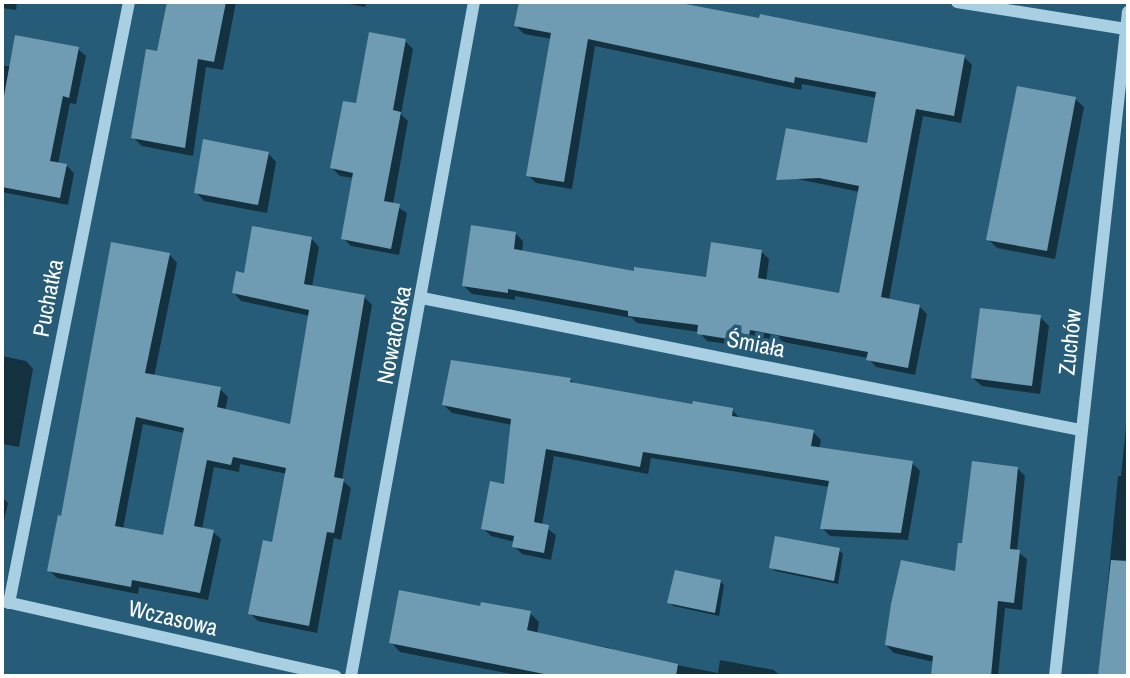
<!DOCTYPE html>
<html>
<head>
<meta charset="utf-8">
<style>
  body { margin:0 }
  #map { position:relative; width:1130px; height:678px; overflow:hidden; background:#265c77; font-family:"Archivo Narrow",sans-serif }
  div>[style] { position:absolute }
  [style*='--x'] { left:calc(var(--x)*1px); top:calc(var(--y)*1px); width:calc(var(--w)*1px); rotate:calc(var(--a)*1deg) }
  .shadow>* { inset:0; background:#0007 }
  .building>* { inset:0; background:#6f9cb2 }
  .minor>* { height:12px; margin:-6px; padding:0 6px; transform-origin:6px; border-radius:6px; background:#a8d0e2 }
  span { translate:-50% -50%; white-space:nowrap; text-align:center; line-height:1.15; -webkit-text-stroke:7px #265c77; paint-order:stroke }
  .street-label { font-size:23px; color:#fff }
  .frame { position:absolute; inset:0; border:4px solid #fff; pointer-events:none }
</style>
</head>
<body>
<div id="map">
  <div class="shadow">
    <div style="clip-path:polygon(2px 2px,17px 2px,16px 10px,2px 8px)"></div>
    <div style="clip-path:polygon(168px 2px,236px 2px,223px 70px,206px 67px,193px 156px,142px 146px,133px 137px,159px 53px)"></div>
    <div style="clip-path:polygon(339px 2px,366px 2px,365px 7px)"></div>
    <div style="clip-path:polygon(521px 2px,659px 2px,964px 57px,972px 65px,961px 123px,923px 116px,889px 300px,919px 306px,927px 314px,915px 375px,876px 367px,868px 358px,757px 337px,755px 348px,707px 341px,699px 332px,637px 323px,632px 318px,515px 296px,515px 300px,472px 294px,464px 286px,515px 233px,523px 241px,522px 252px,635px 273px,707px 279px,761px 251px,769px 259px,766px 282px,841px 295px,860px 192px,788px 177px,868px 145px,877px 98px,802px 84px,801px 90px,595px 46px,572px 189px,536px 183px,528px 175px,552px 39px,524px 34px,516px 26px)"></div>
    <div style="clip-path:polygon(405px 41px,413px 49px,401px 114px,408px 121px,393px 204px,407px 213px,399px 255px,351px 246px,343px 238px,354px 178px,340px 176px,332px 168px,358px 105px)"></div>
    <div style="clip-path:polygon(78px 49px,86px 56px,76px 104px,70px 103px,58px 164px,66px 165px,74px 173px,68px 205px,2px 192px,2px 65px,11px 67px)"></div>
    <div style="clip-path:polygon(1075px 99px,1084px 107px,1055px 259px,997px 248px,988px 239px)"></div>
    <div style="clip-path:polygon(268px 153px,276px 162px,267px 213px,204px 201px,196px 192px)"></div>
    <div style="clip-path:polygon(evenodd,312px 239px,319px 247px,312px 287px,364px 297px,372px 305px,342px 480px,351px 488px,341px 540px,334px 538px,317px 633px,258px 621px,250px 613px,273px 544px,287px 474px,240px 464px,239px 472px,214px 467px,202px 529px,213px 532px,221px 539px,208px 600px,139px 587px,138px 594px,57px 578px,49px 570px,63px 518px,170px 255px,177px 263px,154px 377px,220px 389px,228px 397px,225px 411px,291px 427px,310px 316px,241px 301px,234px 293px,245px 275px,312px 239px,143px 424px,185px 433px,164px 537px,123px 529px,143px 424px)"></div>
    <div style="clip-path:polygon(1040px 317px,1049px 326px,1040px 394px,982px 386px,973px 378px)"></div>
    <div style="clip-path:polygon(2px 356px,26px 361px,33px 369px,19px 447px,2px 444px)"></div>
    <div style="clip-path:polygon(570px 379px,575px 384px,694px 406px,732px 410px,740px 418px,813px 432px,821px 440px,819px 449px,912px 463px,920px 471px,908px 540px,830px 536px,822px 528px,830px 487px,651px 458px,648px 474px,554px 456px,542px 525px,556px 535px,551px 560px,522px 554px,514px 546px,515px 542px,491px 536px,483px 528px,505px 486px,512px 425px,452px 413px,444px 405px)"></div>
    <div style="clip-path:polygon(1128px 407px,1128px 676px,1099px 676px,1118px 476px,1121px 476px)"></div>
    <div style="clip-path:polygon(1017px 468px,1025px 476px,1017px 551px,1027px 559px,1022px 610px,1005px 608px,998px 676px,933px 676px,934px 662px,894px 653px,886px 645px,956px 574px,964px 545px)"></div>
    <div style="clip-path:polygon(2px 497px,8px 503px,2px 529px)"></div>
    <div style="clip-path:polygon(839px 550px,843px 554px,838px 584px,775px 571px,771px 567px)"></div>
    <div style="clip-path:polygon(720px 581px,724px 585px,719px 616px,673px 606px,669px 602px)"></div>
    <div style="clip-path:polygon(482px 608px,530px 613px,539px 622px,537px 634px,610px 648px,615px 653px,718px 673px,720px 660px,774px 670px,780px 676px,522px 676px,400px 652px,391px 642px)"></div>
  </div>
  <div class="building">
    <div style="clip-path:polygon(167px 2px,226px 2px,214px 62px,198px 59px,185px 148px,131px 138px,146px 49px,157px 51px)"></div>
    <div style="clip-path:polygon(519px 2px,675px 2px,759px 18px,760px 14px,965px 55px,954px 116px,916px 109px,881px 297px,920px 305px,908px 368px,866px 360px,868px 352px,750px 330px,748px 342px,697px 334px,698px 325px,628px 316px,628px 311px,508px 289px,508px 293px,462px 286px,471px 225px,516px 232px,514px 249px,634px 271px,634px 267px,706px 277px,711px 242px,762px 250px,758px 278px,839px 293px,859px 186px,819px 178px,776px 180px,786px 128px,867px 143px,876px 92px,795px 77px,794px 83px,588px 39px,564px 182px,526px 176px,551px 33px,514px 26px)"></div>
    <div style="clip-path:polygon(369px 32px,406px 39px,393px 110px,401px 112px,384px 201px,400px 204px,391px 249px,341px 239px,353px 173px,330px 168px,343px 101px,356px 103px)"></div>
    <div style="clip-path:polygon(15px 35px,79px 47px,69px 98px,63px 96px,50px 161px,67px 164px,60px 198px,2px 187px,2px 107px)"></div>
    <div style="clip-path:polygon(1017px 86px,1076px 97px,1047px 251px,986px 240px)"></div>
    <div style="clip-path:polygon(203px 139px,269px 152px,258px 205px,194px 193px)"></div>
    <div style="clip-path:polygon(evenodd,252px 226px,312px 237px,304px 284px,365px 295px,334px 477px,344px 479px,334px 533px,327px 532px,309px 626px,248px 614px,263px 540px,272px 542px,286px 468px,233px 457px,231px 465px,207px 460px,194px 526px,214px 530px,200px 593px,132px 580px,131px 587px,47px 571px,58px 515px,61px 516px,111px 242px,170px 253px,145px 373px,221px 387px,217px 407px,290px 424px,309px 310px,232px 293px,236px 271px,244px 273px,252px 226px,136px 417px,184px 428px,163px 535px,115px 526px,136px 417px)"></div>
    <div style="clip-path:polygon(980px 308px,1041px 315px,1032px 386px,971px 378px)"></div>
    <div style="clip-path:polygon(451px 360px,571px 378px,570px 382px,692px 404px,693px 401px,733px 408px,732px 416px,814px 430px,811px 446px,913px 461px,901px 533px,820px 529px,829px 481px,643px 452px,640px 467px,546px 449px,534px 522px,549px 525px,544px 553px,512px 547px,514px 536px,481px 529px,490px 481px,504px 484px,511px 419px,442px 405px)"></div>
    <div style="clip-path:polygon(972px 461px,1018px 467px,1010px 549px,1020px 550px,1014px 603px,998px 601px,991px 676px,931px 676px,933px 656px,885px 645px,891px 604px,901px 560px,955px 571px,958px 543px,962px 543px)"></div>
    <div style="clip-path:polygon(775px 536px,840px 548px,834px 581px,769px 568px)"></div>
    <div style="clip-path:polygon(1111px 560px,1128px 561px,1128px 676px,1098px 676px)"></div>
    <div style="clip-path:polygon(675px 570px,721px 580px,715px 613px,667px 603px)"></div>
    <div style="clip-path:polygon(399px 590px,480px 606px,481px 602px,531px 611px,527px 630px,678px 664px,676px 676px,554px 676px,389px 643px)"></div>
  </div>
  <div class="minor">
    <div style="--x:957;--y:2;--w:171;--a:9.1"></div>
    <div style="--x:422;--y:298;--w:672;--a:11.33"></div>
    <div style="--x:2;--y:601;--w:342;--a:12.7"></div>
    <div style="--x:9;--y:603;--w:613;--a:-78.71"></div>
    <div style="--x:351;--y:676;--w:685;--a:-79.66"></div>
    <div style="--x:1055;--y:676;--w:668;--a:-83.73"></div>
  </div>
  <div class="street-label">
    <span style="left:48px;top:298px;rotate:-79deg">Puchatka</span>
    <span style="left:394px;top:335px;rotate:-79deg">Nowatorska</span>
    <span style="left:1070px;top:342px;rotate:-84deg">Zuchów</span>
    <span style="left:756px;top:344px;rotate:11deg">Śmiała</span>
    <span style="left:173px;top:618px;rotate:13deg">Wczasowa</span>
  </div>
  <div class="frame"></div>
</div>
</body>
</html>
